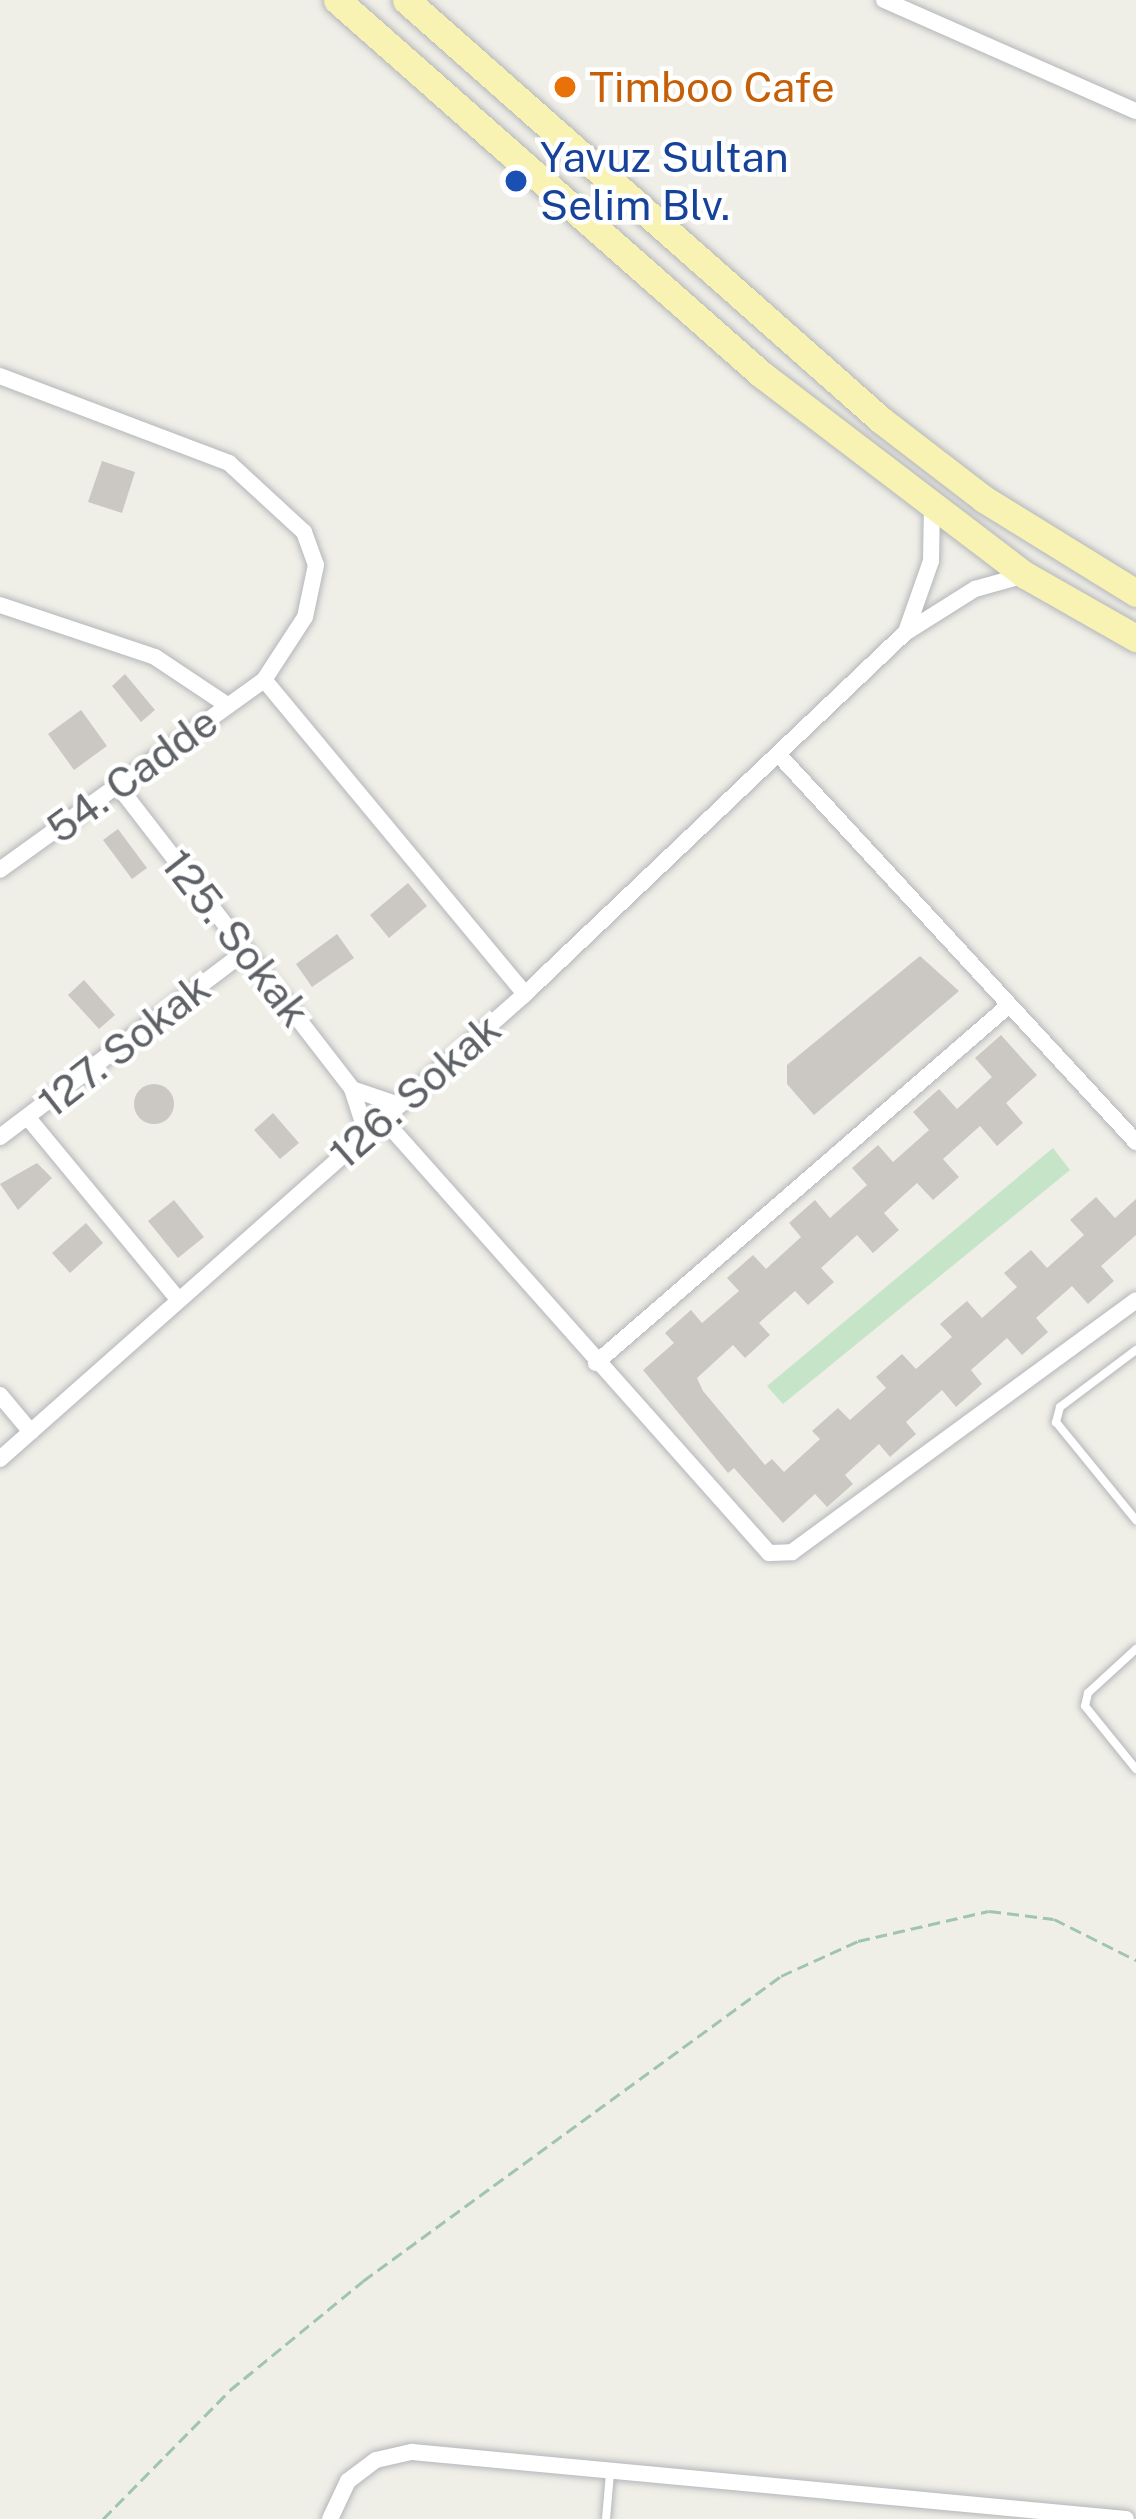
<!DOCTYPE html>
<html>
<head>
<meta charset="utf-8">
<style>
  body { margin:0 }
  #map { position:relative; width:1136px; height:2519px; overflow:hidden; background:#efeee7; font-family:"Public Sans",sans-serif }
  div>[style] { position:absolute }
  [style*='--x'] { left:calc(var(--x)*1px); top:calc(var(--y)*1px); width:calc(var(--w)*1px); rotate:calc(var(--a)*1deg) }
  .green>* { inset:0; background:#c6e4c8 }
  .building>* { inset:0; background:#cbc8c4 }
  .round { border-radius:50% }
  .path>* { height:3px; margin-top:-1.5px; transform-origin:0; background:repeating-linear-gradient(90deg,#9fc5ad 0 12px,transparent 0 18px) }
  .roads { filter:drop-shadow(0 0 3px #b4b6ba) drop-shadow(0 0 3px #b4b6ba) }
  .service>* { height:8px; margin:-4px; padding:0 4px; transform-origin:4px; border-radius:4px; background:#fff }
  .minor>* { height:16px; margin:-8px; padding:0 8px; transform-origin:8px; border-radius:8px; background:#fff }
  .primary>* { height:27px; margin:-13.5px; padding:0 13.5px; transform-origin:13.5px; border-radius:13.5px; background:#f8f3b3 }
  .dots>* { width:33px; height:33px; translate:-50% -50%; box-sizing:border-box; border:6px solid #fff; border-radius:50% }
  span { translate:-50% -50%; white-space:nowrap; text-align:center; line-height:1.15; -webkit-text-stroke:9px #fff; paint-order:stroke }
  .food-label { font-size:42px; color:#c56008 }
  .left { translate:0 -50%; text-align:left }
  .transit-label { font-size:42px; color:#164399 }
  .street-label { font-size:42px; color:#5e6166 }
</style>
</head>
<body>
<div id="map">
  <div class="green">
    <div style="clip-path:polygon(1053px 1148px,1070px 1170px,783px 1404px,767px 1386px)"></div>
  </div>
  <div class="building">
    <div style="clip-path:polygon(102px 461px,135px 472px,122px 513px,88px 502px)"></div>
    <div style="clip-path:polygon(125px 674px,155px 710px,141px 722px,112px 686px)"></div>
    <div style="clip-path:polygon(81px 710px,107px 746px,74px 770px,48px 734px)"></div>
    <div style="clip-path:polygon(118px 829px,147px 868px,132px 879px,103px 840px)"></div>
    <div style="clip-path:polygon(408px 883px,427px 906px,389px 938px,370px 915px)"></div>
    <div style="clip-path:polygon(337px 934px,354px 958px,312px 987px,296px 964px)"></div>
    <div style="clip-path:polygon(920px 956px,959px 991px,814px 1115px,787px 1084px,787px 1065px)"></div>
    <div style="clip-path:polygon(84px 980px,115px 1015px,99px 1029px,68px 995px)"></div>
    <div style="clip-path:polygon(1001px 1035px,1037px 1075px,1006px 1103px,1023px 1123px,997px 1146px,980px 1126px,943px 1159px,959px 1177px,933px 1200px,917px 1183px,884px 1213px,899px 1230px,873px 1253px,857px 1235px,821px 1268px,834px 1282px,808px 1305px,795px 1291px,759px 1323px,770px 1335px,745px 1358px,733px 1345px,697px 1378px,703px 1391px,765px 1465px,772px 1459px,784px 1472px,820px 1439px,812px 1431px,838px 1408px,850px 1420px,886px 1388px,876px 1377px,902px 1354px,916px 1369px,952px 1337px,940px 1324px,967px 1301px,982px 1318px,1017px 1287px,1004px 1273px,1031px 1250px,1047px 1268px,1084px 1235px,1070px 1220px,1096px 1197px,1115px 1218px,1136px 1199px,1136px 1235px,1101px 1266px,1114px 1281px,1088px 1304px,1072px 1286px,1036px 1318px,1048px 1332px,1022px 1355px,1007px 1338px,971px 1370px,982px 1384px,956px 1407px,942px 1390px,906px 1422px,916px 1434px,890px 1457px,879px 1444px,845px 1475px,853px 1484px,827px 1507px,815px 1494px,783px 1523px,734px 1468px,728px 1473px,643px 1370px,674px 1343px,665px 1333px,691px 1310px,702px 1323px,739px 1291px,727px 1278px,753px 1255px,766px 1269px,801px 1237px,789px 1223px,815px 1200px,830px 1218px,867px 1185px,852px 1168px,878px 1145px,893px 1162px,929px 1130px,913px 1112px,939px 1089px,957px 1109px,992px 1077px,975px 1058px)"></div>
    <div class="round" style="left:134px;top:1084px;width:40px;height:40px"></div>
    <div style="clip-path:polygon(273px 1113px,299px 1143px,280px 1159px,254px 1130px)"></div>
    <div style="clip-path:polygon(37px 1163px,52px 1178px,18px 1210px,0 1184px)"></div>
    <div style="clip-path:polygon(174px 1200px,204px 1237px,178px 1258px,148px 1221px)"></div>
    <div style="clip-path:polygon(86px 1223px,103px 1243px,70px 1273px,52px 1253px)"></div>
  </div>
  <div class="path">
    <div style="--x:103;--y:2519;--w:181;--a:-45.4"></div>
    <div style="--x:230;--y:2390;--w:172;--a:-39.3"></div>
    <div style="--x:363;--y:2281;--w:517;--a:-36.12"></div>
    <div style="--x:781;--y:1976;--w:85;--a:-24.4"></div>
    <div style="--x:858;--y:1941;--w:134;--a:-12.9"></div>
    <div style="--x:989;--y:1911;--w:65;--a:7"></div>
    <div style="--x:1054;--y:1919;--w:92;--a:26.6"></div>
  </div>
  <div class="roads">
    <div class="service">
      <div style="--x:1136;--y:1350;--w:95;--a:143.1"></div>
      <div style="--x:1060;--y:1407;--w:16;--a:105"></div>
      <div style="--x:1056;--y:1422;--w:127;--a:50.8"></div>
      <div style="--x:1136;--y:1649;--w:65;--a:137.5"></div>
      <div style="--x:1088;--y:1693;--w:13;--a:103"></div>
      <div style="--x:1085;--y:1706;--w:81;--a:51"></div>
      <div style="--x:606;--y:2519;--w:46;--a:-85"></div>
    </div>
    <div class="minor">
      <div style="--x:884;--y:0;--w:275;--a:23.8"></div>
      <div style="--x:0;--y:376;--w:245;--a:20.8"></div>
      <div style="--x:229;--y:463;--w:102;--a:42.6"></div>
      <div style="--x:304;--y:532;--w:35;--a:70"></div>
      <div style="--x:316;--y:565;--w:53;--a:101.9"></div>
      <div style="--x:305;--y:617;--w:75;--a:123.1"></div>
      <div style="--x:264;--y:680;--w:325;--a:144.3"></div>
      <div style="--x:0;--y:605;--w:163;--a:18.5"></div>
      <div style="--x:155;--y:657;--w:87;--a:33.7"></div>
      <div style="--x:906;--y:632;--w:75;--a:-70.6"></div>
      <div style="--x:931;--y:561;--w:56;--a:-89"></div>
      <div style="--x:778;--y:754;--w:528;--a:47.3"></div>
      <div style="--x:119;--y:787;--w:381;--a:52.3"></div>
      <div style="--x:352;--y:1089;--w:45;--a:72"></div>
      <div style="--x:525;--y:994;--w:524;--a:-43.53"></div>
      <div style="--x:905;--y:633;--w:83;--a:-32.2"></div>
      <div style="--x:975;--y:589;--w:52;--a:-15.6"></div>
      <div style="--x:352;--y:1089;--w:50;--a:18.8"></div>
      <div style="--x:29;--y:1119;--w:234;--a:50.4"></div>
      <div style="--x:383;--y:1119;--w:581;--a:48.35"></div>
      <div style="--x:769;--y:1553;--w:23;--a:-2"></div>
      <div style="--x:792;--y:1552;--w:426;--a:-36.2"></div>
      <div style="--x:0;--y:1137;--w:308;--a:-37.1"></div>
      <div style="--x:596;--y:1363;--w:545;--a:-40.91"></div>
      <div style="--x:0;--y:1395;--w:48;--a:50"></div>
      <div style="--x:0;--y:1459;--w:701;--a:-41.53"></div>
      <div style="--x:525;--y:994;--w:408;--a:-129.7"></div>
      <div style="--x:330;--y:2519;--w:42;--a:-64.7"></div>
      <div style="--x:348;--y:2481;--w:35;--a:-37"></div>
      <div style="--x:376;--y:2460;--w:37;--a:-13"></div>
      <div style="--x:412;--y:2452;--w:717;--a:5.36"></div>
    </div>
    <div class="primary">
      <div style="--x:337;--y:0;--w:565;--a:41.41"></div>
      <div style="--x:761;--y:374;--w:332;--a:37.3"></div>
      <div style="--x:1025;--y:575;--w:128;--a:29.6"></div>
      <div style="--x:406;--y:0;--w:634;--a:41.48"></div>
      <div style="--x:881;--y:420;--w:130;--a:37.5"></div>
      <div style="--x:984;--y:499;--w:179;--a:31.7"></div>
    </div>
  </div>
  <div class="dots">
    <div style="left:565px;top:87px;background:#e8710a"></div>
    <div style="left:516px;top:181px;background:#1a4fb4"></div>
  </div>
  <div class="food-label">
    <span class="left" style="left:589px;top:87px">Timboo Cafe</span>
  </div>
  <div class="transit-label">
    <span class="left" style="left:540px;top:181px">Yavuz Sultan<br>Selim Blv.</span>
  </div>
  <div class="street-label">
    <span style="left:132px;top:775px;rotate:-36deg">54. Cadde</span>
    <span style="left:236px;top:938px;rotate:52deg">125. Sokak</span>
    <span style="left:124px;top:1045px;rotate:-38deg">127. Sokak</span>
    <span style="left:415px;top:1091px;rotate:-41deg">126. Sokak</span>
  </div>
</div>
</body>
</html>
